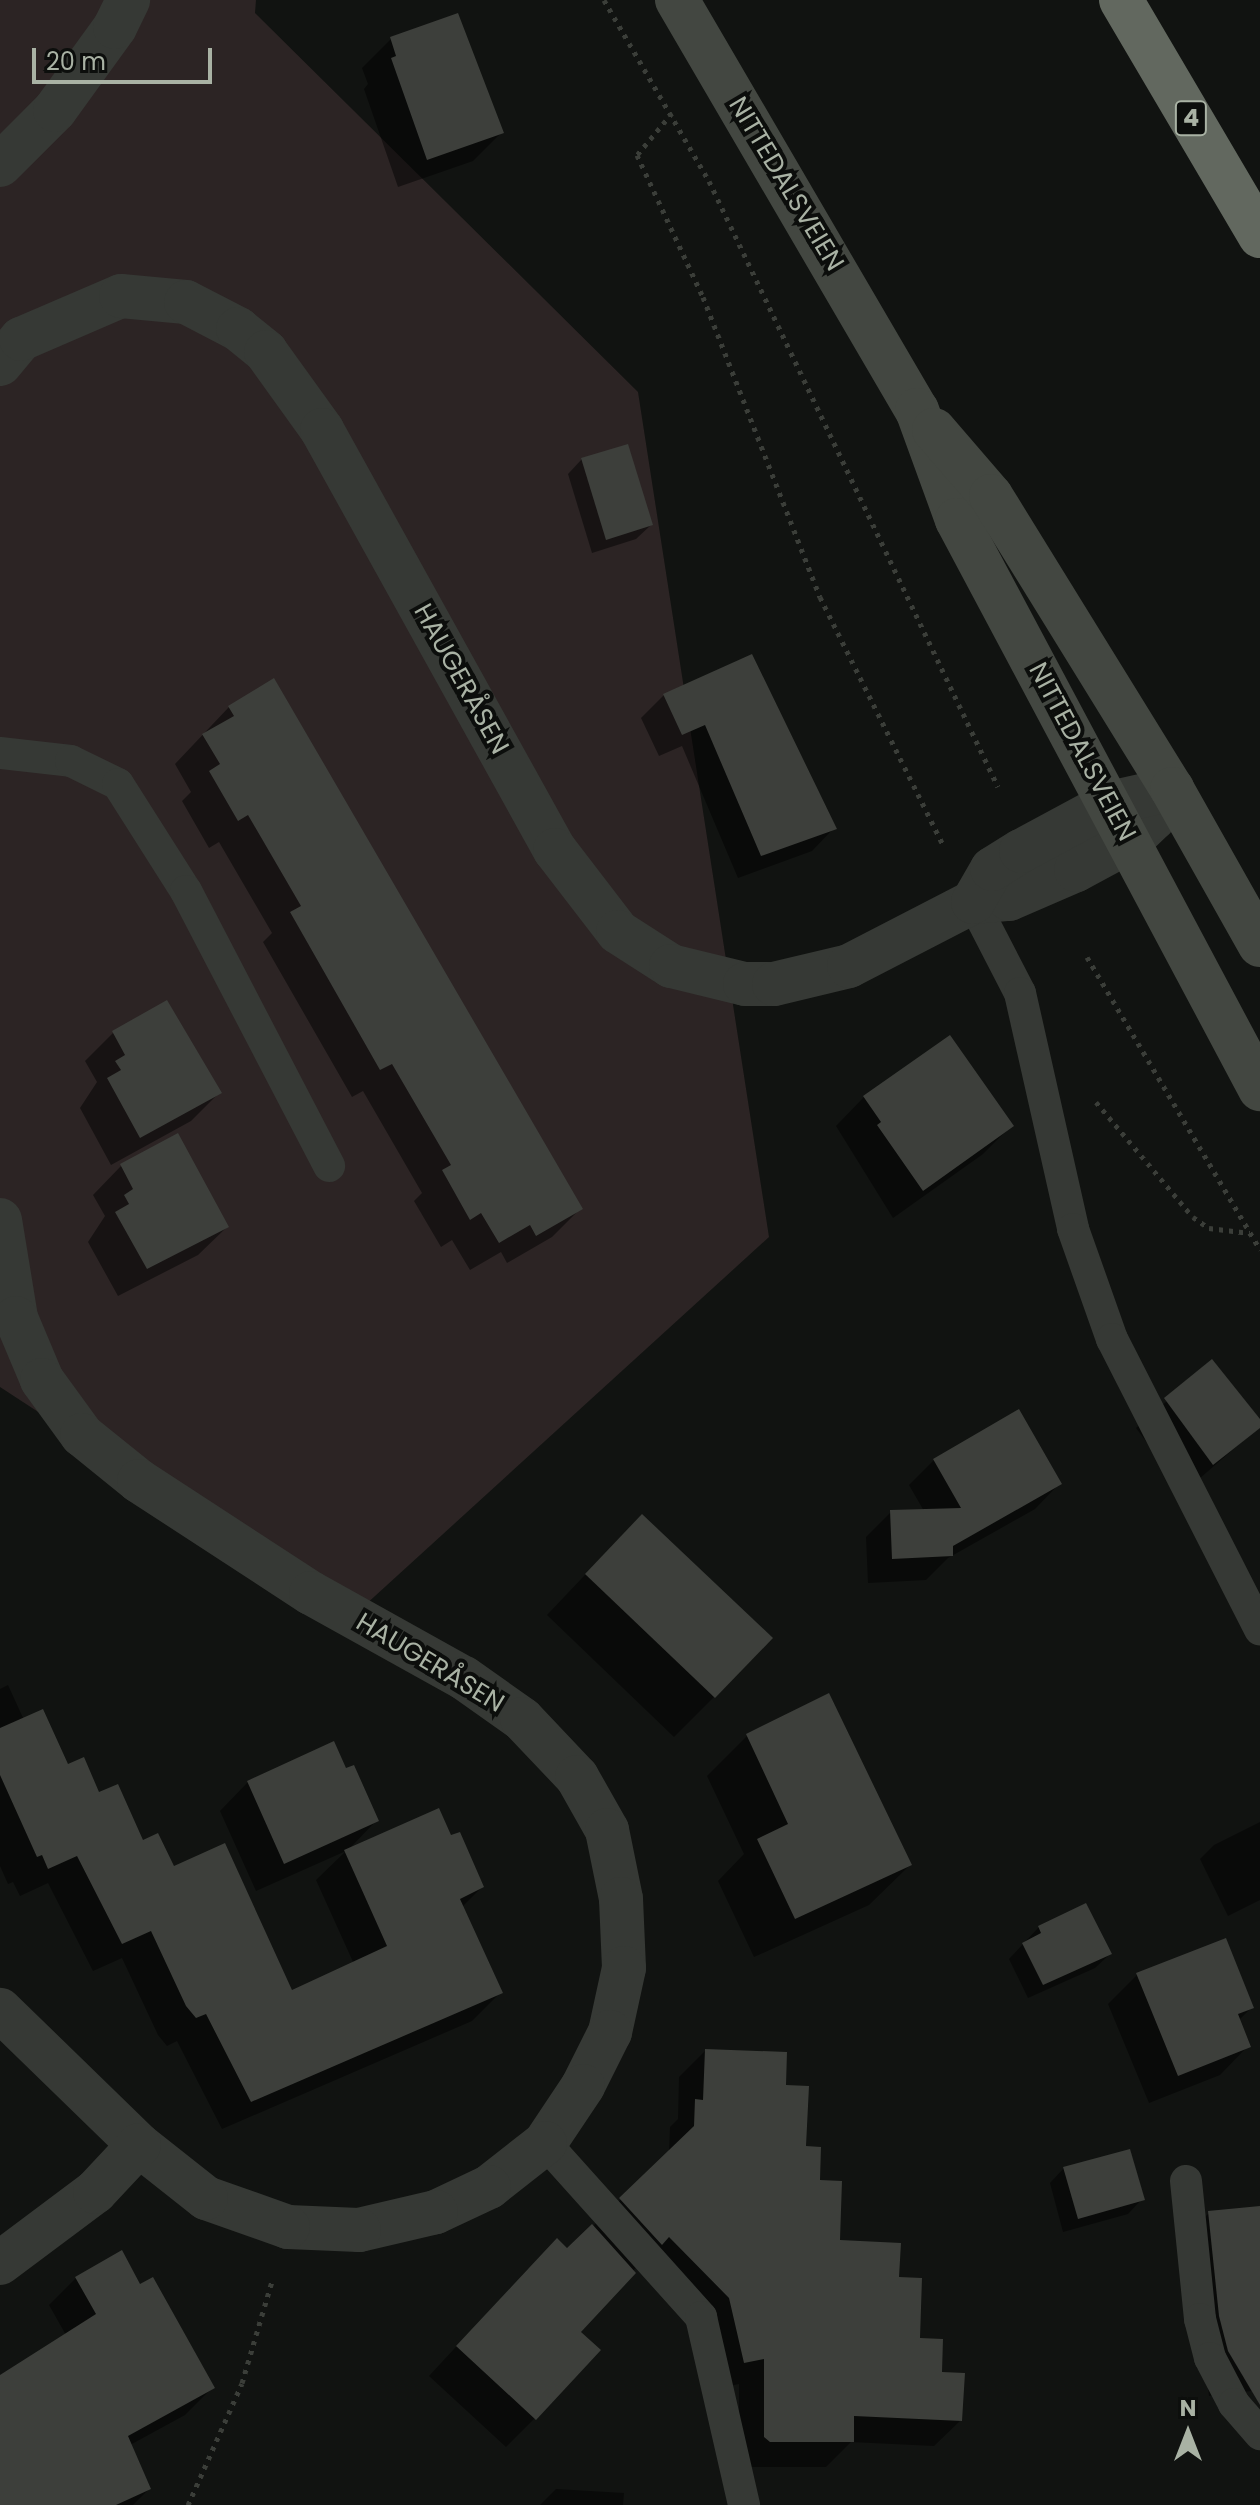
<!DOCTYPE html>
<html>
<head>
<meta charset="utf-8">
<style>
  body { margin:0 }
  #map { position:relative; width:1260px; height:2505px; overflow:hidden; background:#111311; font-family:Poppins,sans-serif }
  div>[style] { position:absolute }
  [style*='--x'] { left:calc(var(--x)*1px); top:calc(var(--y)*1px); width:calc(var(--w)*1px); rotate:calc(var(--a)*1deg) }
  .green>* { inset:0; background:#2c2424 }
  .shadow>* { inset:0; background:#0007 }
  .building>* { inset:0; background:#3d3f3b }
  .path>* { height:5px; margin-top:-2.5px; transform-origin:0; background:repeating-linear-gradient(90deg,#3b3e39 0 4px,transparent 0 10px) }
  .lane>* { height:32px; margin:-16px; padding:0 16px; transform-origin:16px; border-radius:16px; background:#363935 }
  .street>* { height:44px; margin:-22px; padding:0 22px; transform-origin:22px; border-radius:22px; background:#363935 }
  .secondary>* { height:44px; margin:-22px; padding:0 22px; transform-origin:22px; border-radius:22px; background:#434741 }
  .highway>* { height:44px; margin:-22px; padding:0 22px; transform-origin:22px; border-radius:22px; background:#62685f }
  span { translate:-50% -50%; white-space:nowrap; text-align:center; line-height:1.15; -webkit-text-stroke:8px #0c0e0c; paint-order:stroke }
  .shield-label span { padding:2px 6px; background:#0c0e0c; border:2px solid; border-radius:6px; -webkit-text-stroke-width:0 }
  .shield-label { font-size:24px; color:#a9b2a4; font-weight:700 }
  .street-label { font-size:26px; color:#a9b2a4 }
  .north { position:absolute; left:1148px; top:2393px; width:80px; height:80px; -webkit-text-stroke:6px #0c0e0c; paint-order:stroke; rotate:0deg; font-size:22px; font-weight:700; line-height:32px; text-align:center; color:#a9b2a4 }
  .north::after { content:''; display:block; margin:auto; width:28px; height:36px; background:#a9b2a4; clip-path:polygon(50% 0,100% 100%,50% 72%,0 100%) }
  .scale { position:absolute; left:32px; top:48px; width:180px; height:36px; box-sizing:border-box; border:4px solid #a9b2a4; border-top:0; padding-left:10px; font-size:24px; line-height:28px; white-space:nowrap; color:#a9b2a4; -webkit-text-stroke:6px #0c0e0c; paint-order:stroke }
</style>
</head>
<body>
<div id="map">
  <div class="green">
    <div style="clip-path:polygon(0 0,256px 0,255px 13px,638px 392px,769px 1237px,352px 1617px,0 1387px)"></div>
  </div>
  <div class="shadow">
    <div style="clip-path:polygon(391px 39px,502px 132px,473px 161px,398px 187px,364px 89px,368px 84px,362px 68px)"></div>
    <div style="clip-path:polygon(582px 459px,651px 525px,636px 539px,592px 553px,568px 474px)"></div>
    <div style="clip-path:polygon(752px 657px,834px 828px,812px 851px,738px 878px,682px 746px,659px 756px,641px 718px,664px 695px)"></div>
    <div style="clip-path:polygon(274px 681px,581px 1208px,552px 1237px,507px 1263px,501px 1252px,470px 1270px,452px 1240px,441px 1247px,414px 1201px,422px 1193px,363px 1091px,352px 1097px,263px 942px,272px 933px,219px 842px,209px 848px,182px 801px,191px 792px,175px 764px,229px 707px)"></div>
    <div style="clip-path:polygon(113px 1033px,219px 1093px,191px 1121px,111px 1165px,80px 1108px,97px 1082px,85px 1061px)"></div>
    <div style="clip-path:polygon(864px 1097px,1011px 1126px,983px 1154px,893px 1218px,836px 1126px)"></div>
    <div style="clip-path:polygon(121px 1166px,227px 1227px,198px 1255px,118px 1296px,88px 1242px,105px 1216px,93px 1195px)"></div>
    <div style="clip-path:polygon(1212px 1362px,1260px 1426px,1184px 1492px,1136px 1428px)"></div>
    <div style="clip-path:polygon(934px 1460px,1059px 1484px,1035px 1509px,948px 1558px,926px 1580px,868px 1583px,866px 1537px,891px 1512px,924px 1511px,909px 1485px)"></div>
    <div style="clip-path:polygon(602px 1557px,714px 1697px,674px 1737px,547px 1615px)"></div>
    <div style="clip-path:polygon(8px 1685px,24px 1720px,67px 1767px,290px 1993px,354px 1964px,316px 1880px,346px 1851px,256px 1891px,220px 1811px,248px 1782px,345px 1771px,377px 1820px,348px 1850px,450px 1837px,482px 1887px,461px 1908px,500px 1993px,472px 2021px,222px 2129px,177px 2041px,167px 2046px,158px 2035px,122px 1958px,93px 1971px,48px 1883px,20px 1896px,13px 1882px,8px 1884px,0 1866px,0 1689px)"></div>
    <div style="clip-path:polygon(828px 1695px,910px 1865px,869px 1905px,754px 1957px,718px 1881px,744px 1854px,707px 1776px,747px 1736px)"></div>
    <div style="clip-path:polygon(1260px 1822px,1260px 1900px,1228px 1916px,1200px 1859px,1214px 1845px)"></div>
    <div style="clip-path:polygon(1039px 1927px,1110px 1954px,1095px 1968px,1028px 1998px,1009px 1959px)"></div>
    <div style="clip-path:polygon(1137px 1975px,1251px 2008px,1238px 2021px,1248px 2046px,1220px 2075px,1149px 2103px,1108px 2004px)"></div>
    <div style="clip-path:polygon(705px 2051px,784px 2087px,838px 2242px,897px 2278px,917px 2340px,961px 2420px,934px 2446px,851px 2442px,826px 2467px,744px 2467px,739px 2463px,739px 2384px,718px 2388px,703px 2324px,642px 2261px,578px 2332px,535px 2418px,506px 2447px,429px 2376px,528px 2269px,567px 2251px,669px 2153px,670px 2127px,678px 2119px,679px 2077px)"></div>
    <div style="clip-path:polygon(1064px 2168px,1142px 2199px,1128px 2214px,1063px 2232px,1050px 2183px)"></div>
    <div style="clip-path:polygon(1260px 2208px,1260px 2390px,1209px 2396px,1206px 2368px,1197px 2369px,1191px 2345px,1180px 2242px,1209px 2213px)"></div>
    <div style="clip-path:polygon(76px 2278px,139px 2287px,212px 2388px,185px 2415px,130px 2445px,149px 2489px,133px 2505px,0 2505px,0 2378px,66px 2335px,49px 2305px)"></div>
    <div style="clip-path:polygon(556px 2489px,624px 2493px,623px 2505px,540px 2505px)"></div>
  </div>
  <div class="building">
    <div style="clip-path:polygon(458px 13px,504px 133px,427px 160px,391px 58px,396px 56px,390px 37px)"></div>
    <div style="clip-path:polygon(628px 444px,653px 525px,606px 540px,581px 458px)"></div>
    <div style="clip-path:polygon(752px 654px,837px 829px,761px 856px,705px 725px,682px 735px,663px 694px)"></div>
    <div style="clip-path:polygon(274px 678px,583px 1209px,536px 1236px,530px 1225px,499px 1243px,481px 1213px,470px 1220px,442px 1170px,451px 1165px,392px 1064px,380px 1070px,290px 912px,301px 906px,248px 815px,238px 821px,209px 771px,220px 764px,202px 734px,234px 716px,228px 706px)"></div>
    <div style="clip-path:polygon(167px 1000px,222px 1093px,140px 1138px,107px 1078px,121px 1070px,115px 1061px,125px 1055px,112px 1031px)"></div>
    <div style="clip-path:polygon(950px 1035px,1014px 1126px,923px 1191px,877px 1125px,881px 1122px,863px 1096px)"></div>
    <div style="clip-path:polygon(178px 1133px,229px 1227px,147px 1269px,115px 1212px,129px 1204px,124px 1195px,133px 1189px,120px 1164px)"></div>
    <div style="clip-path:polygon(1212px 1359px,1260px 1419px,1260px 1428px,1213px 1465px,1164px 1398px)"></div>
    <div style="clip-path:polygon(1019px 1409px,1062px 1484px,953px 1546px,953px 1556px,892px 1559px,890px 1510px,961px 1508px,933px 1459px)"></div>
    <div style="clip-path:polygon(642px 1514px,773px 1638px,715px 1698px,585px 1574px)"></div>
    <div style="clip-path:polygon(829px 1693px,912px 1865px,795px 1919px,757px 1839px,788px 1824px,746px 1734px)"></div>
    <div style="clip-path:polygon(43px 1709px,68px 1764px,84px 1757px,99px 1792px,118px 1784px,143px 1840px,158px 1833px,174px 1866px,225px 1843px,292px 1990px,387px 1946px,344px 1850px,439px 1808px,451px 1835px,460px 1832px,484px 1887px,460px 1899px,503px 1993px,251px 2102px,206px 2014px,196px 2018px,186px 2006px,151px 1931px,122px 1944px,77px 1856px,48px 1869px,42px 1855px,37px 1857px,0 1775px,0 1728px)"></div>
    <div style="clip-path:polygon(334px 1741px,346px 1768px,354px 1765px,379px 1821px,284px 1864px,247px 1781px)"></div>
    <div style="clip-path:polygon(1086px 1903px,1112px 1954px,1043px 1985px,1022px 1943px,1041px 1933px,1038px 1926px)"></div>
    <div style="clip-path:polygon(1226px 1938px,1254px 2008px,1238px 2014px,1251px 2047px,1178px 2076px,1136px 1973px)"></div>
    <div style="clip-path:polygon(705px 2049px,787px 2052px,786px 2085px,809px 2086px,806px 2146px,821px 2147px,820px 2180px,842px 2181px,840px 2240px,901px 2243px,899px 2277px,922px 2278px,920px 2338px,943px 2339px,942px 2372px,965px 2373px,962px 2421px,854px 2416px,854px 2442px,770px 2442px,764px 2437px,764px 2359px,744px 2363px,729px 2298px,669px 2237px,662px 2245px,619px 2198px,694px 2126px,695px 2099px,703px 2100px)"></div>
    <div style="clip-path:polygon(1130px 2149px,1145px 2200px,1078px 2219px,1063px 2167px)"></div>
    <div style="clip-path:polygon(1260px 2206px,1260px 2405px,1228px 2351px,1219px 2316px,1208px 2211px)"></div>
    <div style="clip-path:polygon(592px 2224px,636px 2273px,581px 2332px,601px 2350px,536px 2420px,456px 2346px,557px 2238px,567px 2248px)"></div>
    <div style="clip-path:polygon(122px 2250px,140px 2284px,153px 2277px,215px 2388px,128px 2436px,151px 2489px,116px 2505px,0 2505px,0 2375px,96px 2314px,75px 2277px)"></div>
  </div>
  <div class="path">
    <div style="--x:604;--y:0;--w:209;--a:59.9"></div>
    <div style="--x:709;--y:181;--w:671;--a:64.5"></div>
    <div style="--x:672;--y:113;--w:55;--a:129.8"></div>
    <div style="--x:637;--y:155;--w:157;--a:65.1"></div>
    <div style="--x:703;--y:297;--w:322;--a:68.7"></div>
    <div style="--x:820;--y:597;--w:277;--a:63.6"></div>
    <div style="--x:1087;--y:957;--w:340;--a:59.4"></div>
    <div style="--x:1096;--y:1102;--w:150;--a:49.9"></div>
    <div style="--x:1193;--y:1217;--w:19;--a:35"></div>
    <div style="--x:1209;--y:1228;--w:41;--a:7"></div>
    <div style="--x:188;--y:2505;--w:133;--a:-66.1"></div>
    <div style="--x:242;--y:2383;--w:109;--a:-73.6"></div>
  </div>
  <div class="lane">
    <div style="--x:0;--y:753;--w:71;--a:6.4"></div>
    <div style="--x:71;--y:761;--w:52;--a:26.1"></div>
    <div style="--x:118;--y:784;--w:127;--a:57.6"></div>
    <div style="--x:186;--y:891;--w:310;--a:62.5"></div>
    <div style="--x:973;--y:902;--w:102;--a:62.7"></div>
    <div style="--x:1020;--y:993;--w:242;--a:77.3"></div>
    <div style="--x:1073;--y:1229;--w:117;--a:70.5"></div>
    <div style="--x:1112;--y:1339;--w:326;--a:63"></div>
    <div style="--x:545;--y:2143;--w:234;--a:48.1"></div>
    <div style="--x:701;--y:2317;--w:193;--a:77.1"></div>
    <div style="--x:1186;--y:2181;--w:139;--a:84.2"></div>
    <div style="--x:1200;--y:2319;--w:40;--a:75.6"></div>
    <div style="--x:1210;--y:2358;--w:52;--a:62.4"></div>
    <div style="--x:1234;--y:2404;--w:40;--a:49"></div>
  </div>
  <div class="street">
    <div style="--x:0;--y:165;--w:78;--a:-45"></div>
    <div style="--x:55;--y:110;--w:102;--a:-54.1"></div>
    <div style="--x:115;--y:27;--w:30;--a:-64"></div>
    <div style="--x:0;--y:364;--w:33;--a:-50"></div>
    <div style="--x:21;--y:339;--w:109;--a:-23.3"></div>
    <div style="--x:121;--y:296;--w:65;--a:5.3"></div>
    <div style="--x:186;--y:302;--w:59;--a:27.4"></div>
    <div style="--x:238;--y:329;--w:36;--a:39"></div>
    <div style="--x:266;--y:352;--w:96;--a:54.3"></div>
    <div style="--x:322;--y:430;--w:480;--a:61"></div>
    <div style="--x:555;--y:850;--w:103;--a:52.5"></div>
    <div style="--x:618;--y:932;--w:63;--a:32.7"></div>
    <div style="--x:671;--y:966;--w:76;--a:13.7"></div>
    <div style="--x:745;--y:984;--w:29;--a:0"></div>
    <div style="--x:774;--y:984;--w:77;--a:-13.5"></div>
    <div style="--x:849;--y:966;--w:140;--a:-27.3"></div>
    <div style="--x:973;--y:902;--w:36;--a:-5"></div>
    <div style="--x:1009;--y:899;--w:73;--a:-23.4"></div>
    <div style="--x:1076;--y:870;--w:61;--a:-28.2"></div>
    <div style="--x:1130;--y:841;--w:33;--a:-44"></div>
    <div style="--x:1154;--y:818;--w:34;--a:-58"></div>
    <div style="--x:973;--y:902;--w:38;--a:-60"></div>
    <div style="--x:992;--y:869;--w:34;--a:-32"></div>
    <div style="--x:1021;--y:851;--w:101;--a:-28.3"></div>
    <div style="--x:1110;--y:803;--w:64;--a:-12.7"></div>
    <div style="--x:0;--y:1220;--w:99;--a:80.7"></div>
    <div style="--x:16;--y:1318;--w:67;--a:67.2"></div>
    <div style="--x:42;--y:1380;--w:68;--a:54"></div>
    <div style="--x:82;--y:1435;--w:73;--a:38.9"></div>
    <div style="--x:139;--y:1481;--w:205;--a:33.1"></div>
    <div style="--x:311;--y:1593;--w:175;--a:29.1"></div>
    <div style="--x:464;--y:1678;--w:71;--a:35.3"></div>
    <div style="--x:522;--y:1719;--w:80;--a:46.5"></div>
    <div style="--x:577;--y:1777;--w:61;--a:60.5"></div>
    <div style="--x:607;--y:1830;--w:70;--a:78.5"></div>
    <div style="--x:621;--y:1899;--w:69;--a:87.5"></div>
    <div style="--x:624;--y:1968;--w:66;--a:102.3"></div>
    <div style="--x:610;--y:2032;--w:60;--a:116.6"></div>
    <div style="--x:583;--y:2086;--w:69;--a:123.7"></div>
    <div style="--x:545;--y:2143;--w:71;--a:141.8"></div>
    <div style="--x:489;--y:2187;--w:59;--a:154.7"></div>
    <div style="--x:436;--y:2212;--w:79;--a:166.8"></div>
    <div style="--x:359;--y:2230;--w:71;--a:-177.6"></div>
    <div style="--x:288;--y:2227;--w:87;--a:-160.5"></div>
    <div style="--x:206;--y:2198;--w:85;--a:-141.7"></div>
    <div style="--x:139;--y:2145;--w:194;--a:-135.8"></div>
    <div style="--x:0;--y:2263;--w:119;--a:-36.8"></div>
    <div style="--x:95;--y:2192;--w:64;--a:-46.9"></div>
  </div>
  <div class="secondary">
    <div style="--x:677;--y:0;--w:475;--a:59.7"></div>
    <div style="--x:917;--y:410;--w:117;--a:70"></div>
    <div style="--x:957;--y:520;--w:645;--a:61.96"></div>
    <div style="--x:934;--y:430;--w:87;--a:49.2"></div>
    <div style="--x:991;--y:496;--w:344;--a:58.3"></div>
    <div style="--x:1172;--y:789;--w:179;--a:60.6"></div>
  </div>
  <div class="highway">
    <div style="--x:1121;--y:0;--w:274;--a:59.5"></div>
  </div>
  <div class="shield-label">
    <span style="left:1191px;top:118px">4</span>
  </div>
  <div class="street-label">
    <span style="left:786px;top:184px;rotate:59deg">NITTEDALSVEIEN</span>
    <span style="left:461px;top:679px;rotate:61deg">HAUGERÅSEN</span>
    <span style="left:1082px;top:752px;rotate:62deg">NITTEDALSVEIEN</span>
    <span style="left:430px;top:1663px;rotate:31deg">HAUGERÅSEN</span>
  </div>
  <div class="north">N</div>
  <div class="scale">20 m</div>
</div>
</body>
</html>
